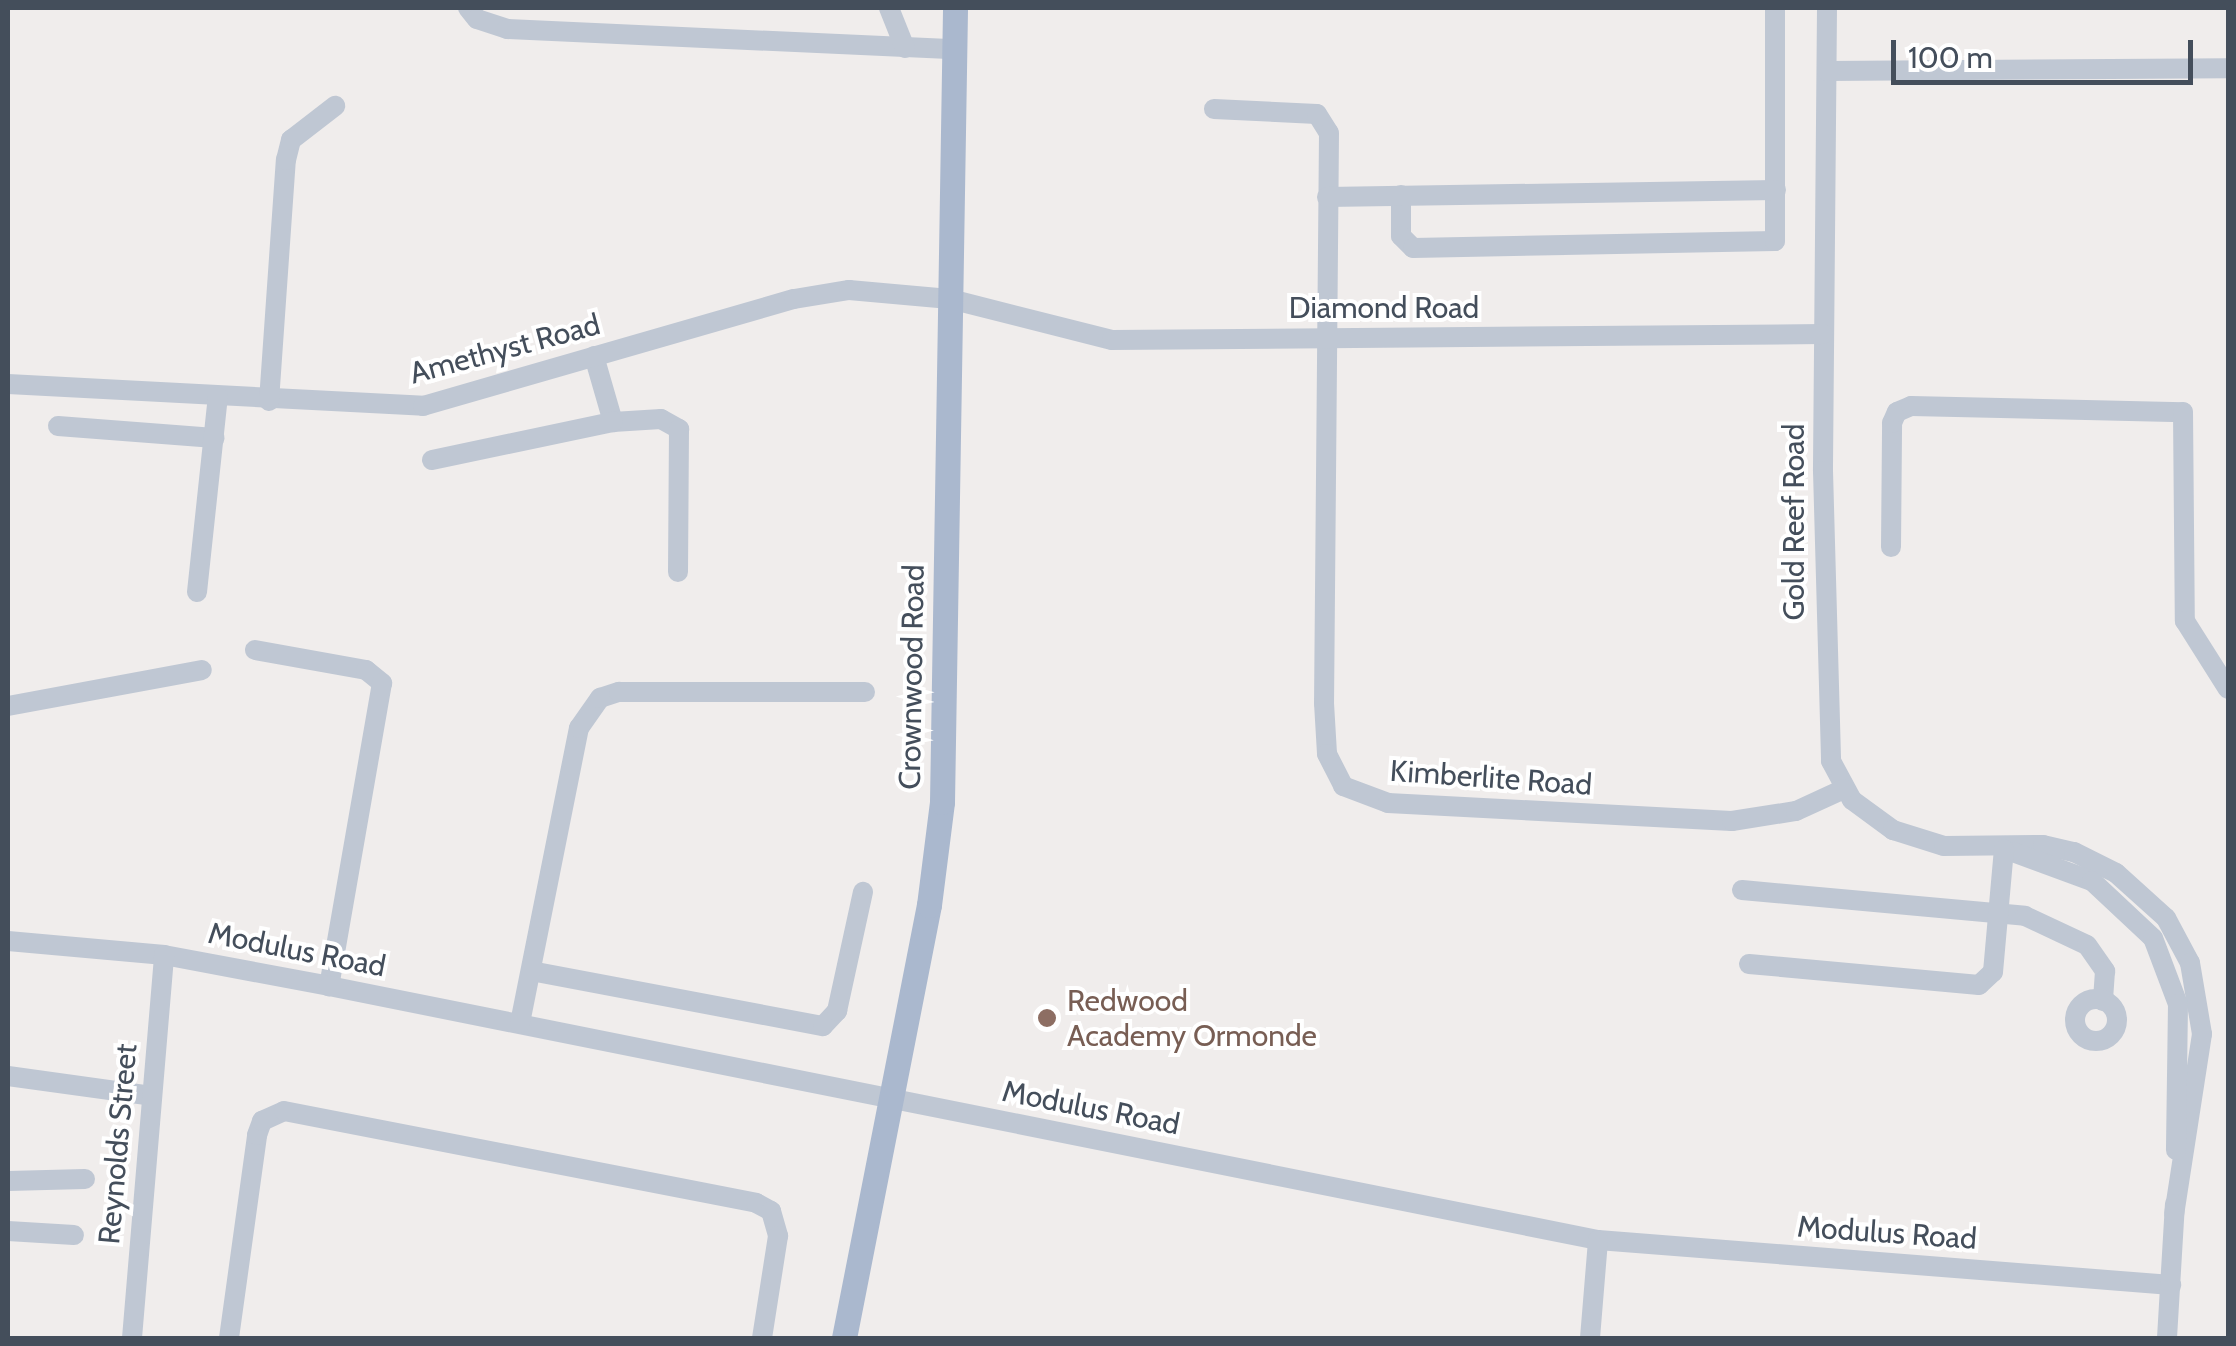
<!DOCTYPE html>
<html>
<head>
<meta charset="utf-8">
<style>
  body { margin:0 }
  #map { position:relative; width:2236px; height:1346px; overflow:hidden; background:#f0edec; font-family:Cabin,sans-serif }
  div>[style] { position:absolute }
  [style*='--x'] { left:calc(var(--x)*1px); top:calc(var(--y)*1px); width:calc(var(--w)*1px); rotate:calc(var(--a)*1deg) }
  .minor>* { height:20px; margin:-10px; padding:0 10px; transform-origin:10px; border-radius:10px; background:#bfc7d3 }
  .minor>.ring { margin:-10px; padding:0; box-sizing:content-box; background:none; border:20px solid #bfc7d3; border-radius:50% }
  .major>* { height:25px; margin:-12.5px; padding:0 12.5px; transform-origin:12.5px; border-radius:12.5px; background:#aab8ce }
  .dots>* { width:28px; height:28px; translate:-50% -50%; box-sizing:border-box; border:5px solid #fff; border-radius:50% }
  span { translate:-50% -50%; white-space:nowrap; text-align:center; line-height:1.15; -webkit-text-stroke:8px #fff; paint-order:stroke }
  .street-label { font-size:30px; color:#444e5b }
  .education-label { font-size:30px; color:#785e54 }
  .left { translate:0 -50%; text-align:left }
  .frame { position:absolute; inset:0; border:10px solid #444e5b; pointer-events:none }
  .scale { position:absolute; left:1891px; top:40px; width:302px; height:45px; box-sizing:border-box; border:5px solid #444e5b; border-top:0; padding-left:12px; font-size:30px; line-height:35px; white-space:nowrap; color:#444e5b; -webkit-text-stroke:8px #fff; paint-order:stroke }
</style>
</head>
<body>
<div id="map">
  <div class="minor">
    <div style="--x:468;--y:8;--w:14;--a:51"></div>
    <div style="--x:477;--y:19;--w:32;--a:18"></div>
    <div style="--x:507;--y:29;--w:448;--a:2.6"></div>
    <div style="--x:889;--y:8;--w:43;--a:68.2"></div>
    <div style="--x:1827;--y:8;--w:463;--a:90.5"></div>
    <div style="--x:1823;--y:471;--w:290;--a:88.4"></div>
    <div style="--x:1831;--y:761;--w:44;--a:61.7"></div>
    <div style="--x:1852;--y:800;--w:51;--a:36.2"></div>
    <div style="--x:1893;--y:830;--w:53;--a:17.4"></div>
    <div style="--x:1944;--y:846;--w:99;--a:-0.6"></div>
    <div style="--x:2043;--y:845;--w:32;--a:13"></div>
    <div style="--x:2074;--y:852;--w:47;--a:26.6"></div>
    <div style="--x:2116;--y:873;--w:67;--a:42"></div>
    <div style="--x:2166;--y:918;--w:51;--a:61.9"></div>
    <div style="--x:2190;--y:963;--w:72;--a:80.4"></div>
    <div style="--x:2202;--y:1034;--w:182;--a:98.8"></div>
    <div style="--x:1827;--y:71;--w:401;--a:-0.4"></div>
    <div style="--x:1214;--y:109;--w:103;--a:2.8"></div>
    <div style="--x:1317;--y:114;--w:22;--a:58"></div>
    <div style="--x:1329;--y:133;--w:570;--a:90.5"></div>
    <div style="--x:1324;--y:703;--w:51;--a:86.6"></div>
    <div style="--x:1327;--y:754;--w:36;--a:63"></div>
    <div style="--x:1343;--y:786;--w:48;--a:20.7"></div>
    <div style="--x:1388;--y:803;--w:344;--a:3"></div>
    <div style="--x:1732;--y:821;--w:65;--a:-8.9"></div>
    <div style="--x:1796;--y:811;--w:53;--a:-24.6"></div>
    <div style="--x:1401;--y:195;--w:41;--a:90"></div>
    <div style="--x:1401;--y:236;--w:17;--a:45"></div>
    <div style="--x:1413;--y:248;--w:362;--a:-1.1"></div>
    <div style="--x:1775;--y:241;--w:233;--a:-90"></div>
    <div style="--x:1327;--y:197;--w:449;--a:-0.9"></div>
    <div style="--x:594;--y:356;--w:69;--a:73.9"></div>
    <div style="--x:613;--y:422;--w:48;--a:-3.6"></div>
    <div style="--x:661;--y:419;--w:21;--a:29"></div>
    <div style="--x:679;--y:429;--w:143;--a:90.4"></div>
    <div style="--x:8;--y:384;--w:416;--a:3"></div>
    <div style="--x:423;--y:406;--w:386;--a:-16.1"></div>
    <div style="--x:794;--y:299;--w:56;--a:-9.3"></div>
    <div style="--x:849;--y:290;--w:101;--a:5.1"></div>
    <div style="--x:950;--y:299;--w:167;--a:14.2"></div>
    <div style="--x:1112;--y:340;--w:711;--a:-0.48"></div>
    <div style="--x:269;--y:401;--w:242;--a:-86"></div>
    <div style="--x:286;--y:160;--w:21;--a:-76"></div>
    <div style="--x:291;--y:140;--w:56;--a:-37.7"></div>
    <div style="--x:58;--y:426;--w:157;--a:4.4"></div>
    <div style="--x:432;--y:460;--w:185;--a:-11.9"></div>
    <div style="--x:1891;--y:547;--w:124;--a:-89.5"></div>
    <div style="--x:1892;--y:423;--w:12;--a:-66"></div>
    <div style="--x:1897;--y:412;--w:15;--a:-23"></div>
    <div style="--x:1911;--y:406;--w:272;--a:1.3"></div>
    <div style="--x:2183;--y:412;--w:209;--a:89.5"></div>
    <div style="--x:2185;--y:621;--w:80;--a:57.7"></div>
    <div style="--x:197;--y:592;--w:196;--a:-83.9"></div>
    <div style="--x:255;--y:650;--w:113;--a:10.2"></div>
    <div style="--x:366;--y:670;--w:21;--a:39"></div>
    <div style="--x:382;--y:683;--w:308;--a:99.9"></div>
    <div style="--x:8;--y:706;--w:197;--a:-10.5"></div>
    <div style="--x:2013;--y:852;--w:84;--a:20.2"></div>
    <div style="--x:2092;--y:881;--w:83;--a:43.1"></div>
    <div style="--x:2153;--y:938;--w:71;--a:69.3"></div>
    <div style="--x:2178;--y:1004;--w:146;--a:90.8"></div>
    <div style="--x:1742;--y:890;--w:284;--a:5.2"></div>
    <div style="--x:2025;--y:916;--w:68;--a:25.1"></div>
    <div style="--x:2087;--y:945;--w:32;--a:55"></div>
    <div style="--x:2105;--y:971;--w:30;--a:94"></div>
    <div style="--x:8;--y:941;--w:157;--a:5.1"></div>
    <div style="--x:164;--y:955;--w:168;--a:10.6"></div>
    <div style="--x:329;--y:986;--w:1294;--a:11.32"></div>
    <div style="--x:1598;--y:1240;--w:575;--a:4.49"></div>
    <div style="--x:1749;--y:964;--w:231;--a:5.2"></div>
    <div style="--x:1979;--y:985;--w:19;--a:-43"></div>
    <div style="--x:1993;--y:972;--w:123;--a:-84.9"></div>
    <div style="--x:531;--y:971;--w:297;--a:10.7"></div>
    <div style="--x:823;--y:1026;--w:21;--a:-47"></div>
    <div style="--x:837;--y:1011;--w:122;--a:-77.7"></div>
    <div class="ring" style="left:2075px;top:999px;width:22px;height:22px"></div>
    <div style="--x:520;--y:1023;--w:301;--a:-78.7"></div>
    <div style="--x:579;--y:728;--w:37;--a:-55"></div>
    <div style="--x:600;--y:698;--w:20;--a:-18"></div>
    <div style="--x:619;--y:692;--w:246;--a:0"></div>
    <div style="--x:8;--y:1076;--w:145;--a:7.9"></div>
    <div style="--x:8;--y:1181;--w:77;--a:-1.5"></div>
    <div style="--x:8;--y:1231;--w:66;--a:3.5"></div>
    <div style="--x:132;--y:1338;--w:384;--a:-85.2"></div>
    <div style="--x:229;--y:1338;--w:205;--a:-82.1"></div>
    <div style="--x:257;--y:1135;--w:15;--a:-70"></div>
    <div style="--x:262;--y:1121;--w:24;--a:-24"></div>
    <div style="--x:284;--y:1111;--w:481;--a:11"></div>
    <div style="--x:756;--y:1203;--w:17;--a:28"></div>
    <div style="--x:771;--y:1211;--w:26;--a:74"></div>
    <div style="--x:778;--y:1236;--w:103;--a:98.9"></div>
    <div style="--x:1590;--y:1338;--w:98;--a:-85.3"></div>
    <div style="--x:2167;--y:1338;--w:134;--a:-86.6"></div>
  </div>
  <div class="major">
    <div style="--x:844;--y:1338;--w:441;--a:-78.9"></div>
    <div style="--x:929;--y:905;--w:104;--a:-82.8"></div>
    <div style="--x:942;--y:802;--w:794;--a:-89.06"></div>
  </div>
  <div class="dots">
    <div style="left:1047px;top:1018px;background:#8d6e63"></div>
  </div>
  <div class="street-label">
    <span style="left:1384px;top:308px">Diamond Road</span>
    <span style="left:505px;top:349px;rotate:-15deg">Amethyst Road</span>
    <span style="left:1794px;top:522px;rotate:-90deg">Gold Reef Road</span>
    <span style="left:912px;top:677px;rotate:-89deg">Crownwood Road</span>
    <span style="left:1491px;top:778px;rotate:4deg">Kimberlite Road</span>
    <span style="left:297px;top:950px;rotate:11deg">Modulus Road</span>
    <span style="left:1091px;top:1108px;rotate:11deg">Modulus Road</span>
    <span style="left:118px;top:1144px;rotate:-85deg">Reynolds Street</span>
    <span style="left:1887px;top:1233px;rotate:4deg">Modulus Road</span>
  </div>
  <div class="education-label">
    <span class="left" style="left:1067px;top:1018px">Redwood<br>Academy Ormonde</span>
  </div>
  <div class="frame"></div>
  <div class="scale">100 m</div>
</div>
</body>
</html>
